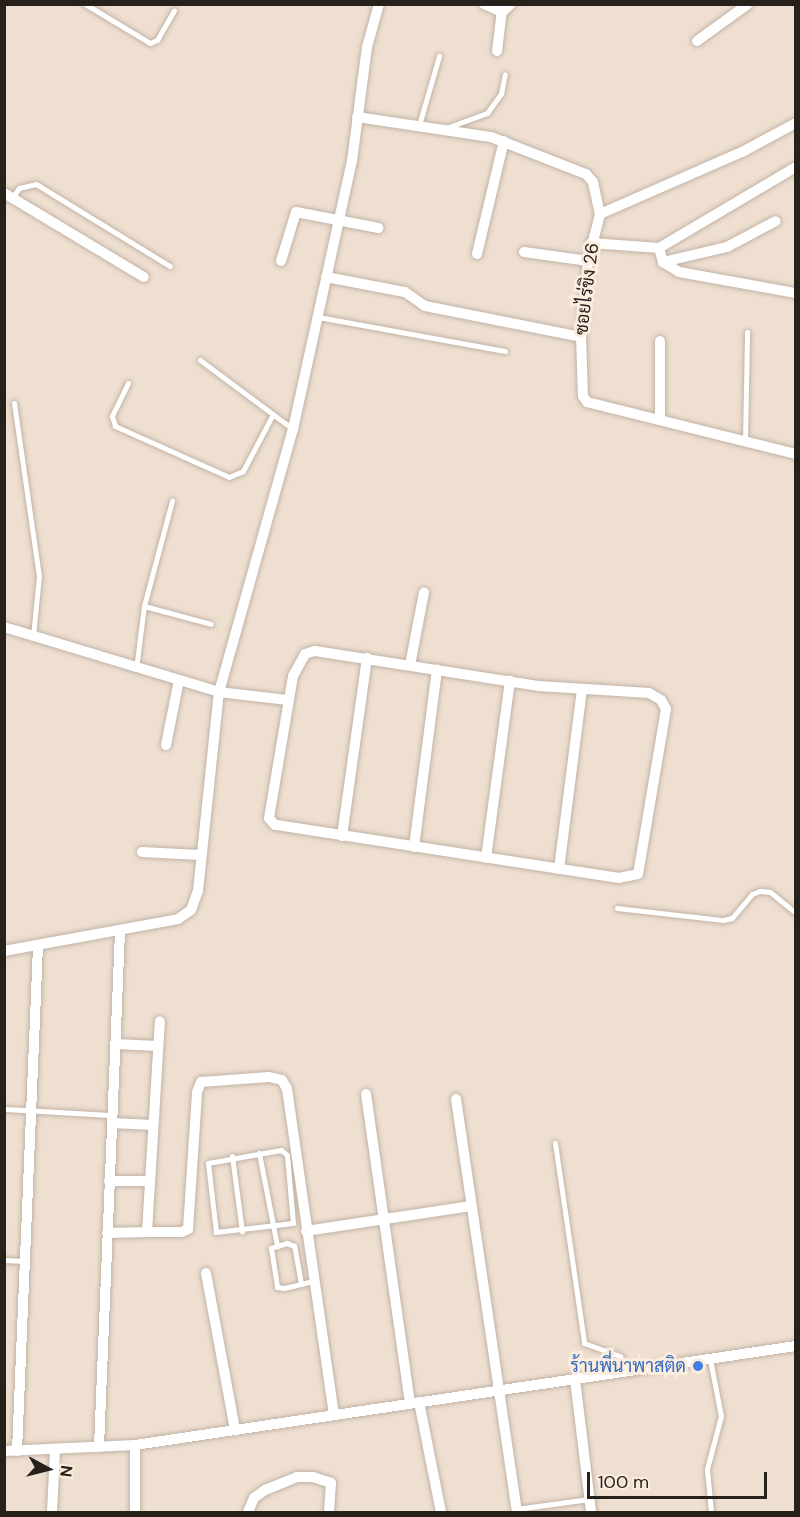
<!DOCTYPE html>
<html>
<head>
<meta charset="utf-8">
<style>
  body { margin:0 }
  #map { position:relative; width:800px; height:1517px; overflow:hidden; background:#eedfd1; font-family:"DM Sans",Sarabun,sans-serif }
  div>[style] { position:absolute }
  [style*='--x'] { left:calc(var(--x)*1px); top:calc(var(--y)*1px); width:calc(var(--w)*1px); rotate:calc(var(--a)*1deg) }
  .roads { filter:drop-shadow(0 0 2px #c2b3a6) drop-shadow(0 0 2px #c2b3a6) }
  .service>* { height:5px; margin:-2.5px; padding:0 2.5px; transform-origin:2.5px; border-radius:2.5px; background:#fff }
  .minor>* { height:10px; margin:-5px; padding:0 5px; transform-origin:5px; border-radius:5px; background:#fff }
  .dots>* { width:16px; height:16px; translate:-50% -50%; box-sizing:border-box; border:3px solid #fcecde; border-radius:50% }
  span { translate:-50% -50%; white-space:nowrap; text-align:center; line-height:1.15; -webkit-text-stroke:6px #fcecde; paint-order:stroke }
  .street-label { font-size:18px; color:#27211c }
  .shop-label { font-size:18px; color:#366cbe }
  .right { translate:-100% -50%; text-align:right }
  .frame { position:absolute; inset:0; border:6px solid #27211c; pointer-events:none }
  .north { position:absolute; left:18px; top:1439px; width:60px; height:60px; -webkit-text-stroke:4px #fcecde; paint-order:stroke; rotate:97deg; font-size:16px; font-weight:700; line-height:24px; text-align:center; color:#27211c }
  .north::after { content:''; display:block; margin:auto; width:21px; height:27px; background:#27211c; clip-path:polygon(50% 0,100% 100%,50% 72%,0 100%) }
  .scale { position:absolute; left:587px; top:1472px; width:180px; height:27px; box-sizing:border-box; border:3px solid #27211c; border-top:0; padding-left:8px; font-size:18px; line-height:21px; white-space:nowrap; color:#27211c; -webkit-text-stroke:4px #fcecde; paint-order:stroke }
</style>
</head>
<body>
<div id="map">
  <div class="roads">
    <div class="service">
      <div style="--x:85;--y:4;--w:76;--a:31"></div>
      <div style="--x:150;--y:43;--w:8;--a:-23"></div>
      <div style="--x:157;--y:40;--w:34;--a:-60"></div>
      <div style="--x:419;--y:125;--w:72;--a:-73.8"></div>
      <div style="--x:446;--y:128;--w:44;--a:-20.1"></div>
      <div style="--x:487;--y:113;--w:24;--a:-54"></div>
      <div style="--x:501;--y:94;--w:20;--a:-79"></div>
      <div style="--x:12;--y:198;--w:12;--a:-55"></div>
      <div style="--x:19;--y:188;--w:17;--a:-13"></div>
      <div style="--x:36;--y:184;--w:157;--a:31.5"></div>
      <div style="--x:318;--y:317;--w:190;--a:10.3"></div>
      <div style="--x:200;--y:360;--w:116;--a:36.6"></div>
      <div style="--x:128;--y:383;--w:37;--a:116"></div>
      <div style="--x:112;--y:416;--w:10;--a:73"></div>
      <div style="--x:115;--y:426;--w:125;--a:24.1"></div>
      <div style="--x:229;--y:477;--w:15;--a:-23"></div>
      <div style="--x:243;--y:471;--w:64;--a:-62.2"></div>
      <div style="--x:14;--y:403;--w:175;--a:81.8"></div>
      <div style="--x:39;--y:576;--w:60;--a:95.7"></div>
      <div style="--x:745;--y:440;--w:108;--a:-88.9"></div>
      <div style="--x:144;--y:606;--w:69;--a:15"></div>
      <div style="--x:136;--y:669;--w:64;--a:-82.8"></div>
      <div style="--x:144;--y:606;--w:109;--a:-75.1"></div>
      <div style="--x:617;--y:908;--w:107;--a:6.5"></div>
      <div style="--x:723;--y:920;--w:9;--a:-13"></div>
      <div style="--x:732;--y:918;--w:31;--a:-50"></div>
      <div style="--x:752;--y:894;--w:9;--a:-21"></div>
      <div style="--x:760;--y:891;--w:10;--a:6"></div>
      <div style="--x:770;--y:892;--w:33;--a:39"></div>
      <div style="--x:4;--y:1109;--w:108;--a:3.2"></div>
      <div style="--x:555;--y:1143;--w:202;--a:81.7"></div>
      <div style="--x:584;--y:1343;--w:38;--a:20"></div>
      <div style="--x:620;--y:1356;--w:16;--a:68"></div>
      <div style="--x:281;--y:1150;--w:8;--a:40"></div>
      <div style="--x:287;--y:1155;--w:68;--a:85"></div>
      <div style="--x:293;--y:1223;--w:78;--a:173.3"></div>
      <div style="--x:216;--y:1232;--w:69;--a:-96.6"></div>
      <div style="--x:208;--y:1163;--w:74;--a:-10.1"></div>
      <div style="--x:259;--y:1153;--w:95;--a:79"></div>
      <div style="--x:232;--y:1156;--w:76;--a:82.4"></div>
      <div style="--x:4;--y:1260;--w:21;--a:3"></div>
      <div style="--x:301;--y:1284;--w:39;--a:-100"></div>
      <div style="--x:294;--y:1246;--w:8;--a:-157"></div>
      <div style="--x:287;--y:1243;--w:17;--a:163"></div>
      <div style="--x:271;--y:1248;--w:39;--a:81"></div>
      <div style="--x:277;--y:1287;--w:7;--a:8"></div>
      <div style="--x:284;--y:1288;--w:17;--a:-13"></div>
      <div style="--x:301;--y:1284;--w:12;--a:-14"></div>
      <div style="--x:710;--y:1359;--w:58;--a:79.1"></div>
      <div style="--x:721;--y:1416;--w:55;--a:104.8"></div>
      <div style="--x:707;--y:1469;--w:43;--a:84.7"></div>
      <div style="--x:516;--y:1509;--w:74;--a:-7.8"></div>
    </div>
    <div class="minor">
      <div style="--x:484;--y:4;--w:20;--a:24"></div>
      <div style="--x:697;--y:41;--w:63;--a:-36"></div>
      <div style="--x:497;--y:51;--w:39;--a:-83"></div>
      <div style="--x:502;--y:12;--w:12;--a:-42"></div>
      <div style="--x:357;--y:117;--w:135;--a:8.5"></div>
      <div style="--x:491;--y:137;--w:102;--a:21.3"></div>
      <div style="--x:586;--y:174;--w:11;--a:49"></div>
      <div style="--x:593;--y:182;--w:33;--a:78"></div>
      <div style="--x:600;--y:214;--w:49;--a:104.3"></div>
      <div style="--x:588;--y:261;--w:76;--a:95.3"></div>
      <div style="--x:581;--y:337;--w:59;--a:88.1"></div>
      <div style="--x:583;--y:396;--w:7;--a:56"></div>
      <div style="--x:587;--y:402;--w:215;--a:14"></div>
      <div style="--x:4;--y:193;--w:163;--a:31"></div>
      <div style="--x:600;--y:214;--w:155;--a:-23.6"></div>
      <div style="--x:742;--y:152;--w:61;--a:-28.2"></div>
      <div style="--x:591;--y:243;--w:68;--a:4.2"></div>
      <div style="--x:659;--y:248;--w:159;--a:-30.6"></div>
      <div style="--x:659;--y:248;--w:15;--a:74"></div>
      <div style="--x:663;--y:262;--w:19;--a:32"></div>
      <div style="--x:679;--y:272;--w:119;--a:10.2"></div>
      <div style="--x:524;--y:252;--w:65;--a:8"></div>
      <div style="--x:477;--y:254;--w:116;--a:-76.6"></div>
      <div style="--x:281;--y:261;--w:51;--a:-73"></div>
      <div style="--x:296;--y:212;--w:84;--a:11"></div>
      <div style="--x:663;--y:262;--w:66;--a:-13.2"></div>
      <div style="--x:727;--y:247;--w:55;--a:-28"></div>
      <div style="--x:326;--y:277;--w:80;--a:10.8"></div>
      <div style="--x:405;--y:292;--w:24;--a:35"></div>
      <div style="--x:425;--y:306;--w:159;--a:11.2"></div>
      <div style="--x:660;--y:418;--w:77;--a:-90"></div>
      <div style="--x:4;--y:627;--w:225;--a:16.8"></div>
      <div style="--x:219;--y:692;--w:69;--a:6.6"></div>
      <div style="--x:315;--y:651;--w:227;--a:8.9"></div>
      <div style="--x:539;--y:686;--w:110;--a:3.6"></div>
      <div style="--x:649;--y:693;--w:14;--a:30"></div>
      <div style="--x:661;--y:700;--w:10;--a:61"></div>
      <div style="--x:666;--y:709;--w:167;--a:99.6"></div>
      <div style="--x:638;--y:874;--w:19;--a:168"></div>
      <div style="--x:619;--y:878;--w:348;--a:-171.2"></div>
      <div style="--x:275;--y:825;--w:9;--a:-131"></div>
      <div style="--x:269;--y:818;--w:144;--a:-80.4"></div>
      <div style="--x:293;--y:676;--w:25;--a:-61"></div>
      <div style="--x:305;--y:654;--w:10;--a:-17"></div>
      <div style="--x:410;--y:665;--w:74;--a:-79.1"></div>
      <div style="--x:166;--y:745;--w:66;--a:-78.7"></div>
      <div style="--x:342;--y:836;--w:180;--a:-82"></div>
      <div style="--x:414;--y:847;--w:179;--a:-82.6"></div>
      <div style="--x:142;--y:852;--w:58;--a:3"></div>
      <div style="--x:486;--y:858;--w:179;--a:-82.3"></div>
      <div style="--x:559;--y:869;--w:180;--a:-82.7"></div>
      <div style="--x:4;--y:951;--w:177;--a:-10.4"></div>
      <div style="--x:178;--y:919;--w:16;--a:-35"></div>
      <div style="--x:191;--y:910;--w:20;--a:-70"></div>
      <div style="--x:198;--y:891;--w:200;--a:-84"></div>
      <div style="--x:219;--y:692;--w:273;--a:-74.3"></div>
      <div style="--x:293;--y:429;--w:274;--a:-77.6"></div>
      <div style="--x:352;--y:161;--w:115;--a:-82.5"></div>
      <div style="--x:367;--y:47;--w:45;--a:-74.4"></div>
      <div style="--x:115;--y:1044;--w:43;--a:2.7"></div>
      <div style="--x:366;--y:1094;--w:312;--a:81.9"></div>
      <div style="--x:456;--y:1099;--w:417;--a:81.6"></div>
      <div style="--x:112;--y:1123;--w:41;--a:2.8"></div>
      <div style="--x:109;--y:1181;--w:40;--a:0"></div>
      <div style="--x:306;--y:1231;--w:167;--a:-8.6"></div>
      <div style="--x:147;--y:1232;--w:35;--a:0"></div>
      <div style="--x:182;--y:1232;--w:7;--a:-27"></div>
      <div style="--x:188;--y:1229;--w:137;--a:-86.2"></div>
      <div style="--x:197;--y:1092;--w:11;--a:-68"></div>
      <div style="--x:201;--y:1082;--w:68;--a:-4.2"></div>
      <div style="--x:269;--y:1077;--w:13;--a:13"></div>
      <div style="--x:282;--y:1080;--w:10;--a:61"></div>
      <div style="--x:287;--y:1089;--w:328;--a:81.8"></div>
      <div style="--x:107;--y:1233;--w:40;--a:-1.4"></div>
      <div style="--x:147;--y:1232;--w:211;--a:-86.5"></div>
      <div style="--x:206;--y:1273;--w:160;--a:79.5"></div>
      <div style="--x:575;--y:1379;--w:134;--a:83.1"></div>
      <div style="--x:419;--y:1402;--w:112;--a:78.7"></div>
      <div style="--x:99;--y:1447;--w:517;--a:-87.67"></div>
      <div style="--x:4;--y:1451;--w:131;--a:-2.6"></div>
      <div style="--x:135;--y:1445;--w:668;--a:-8.52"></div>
      <div style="--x:17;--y:1451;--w:506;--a:-87.62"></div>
      <div style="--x:52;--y:1512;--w:62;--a:-87.2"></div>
      <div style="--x:135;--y:1512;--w:67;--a:-90"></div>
      <div style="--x:248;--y:1512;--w:15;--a:-67"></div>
      <div style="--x:254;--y:1498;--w:14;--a:-36"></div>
      <div style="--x:265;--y:1490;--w:35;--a:-22"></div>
      <div style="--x:297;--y:1477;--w:16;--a:0"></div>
      <div style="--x:313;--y:1477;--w:19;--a:18"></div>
      <div style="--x:331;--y:1483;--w:29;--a:94"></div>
    </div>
  </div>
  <div class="dots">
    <div style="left:698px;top:1366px;background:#3f7fe0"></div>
  </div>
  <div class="street-label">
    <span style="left:587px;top:289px;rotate:-83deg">ซอยไร่ขิง 26</span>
  </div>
  <div class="shop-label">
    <span class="right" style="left:686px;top:1366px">ร้านพี่นาพาสติด</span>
  </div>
  <div class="frame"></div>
  <div class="north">N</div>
  <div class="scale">100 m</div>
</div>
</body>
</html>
